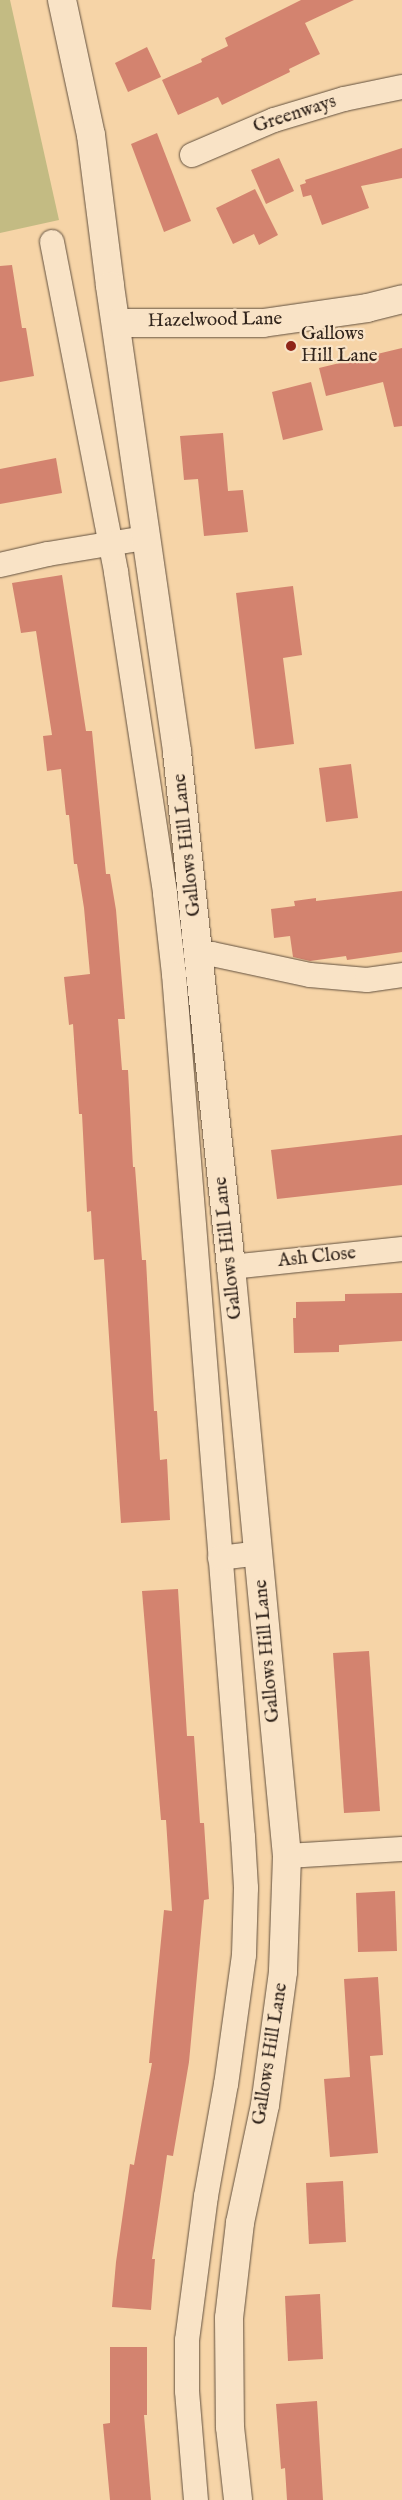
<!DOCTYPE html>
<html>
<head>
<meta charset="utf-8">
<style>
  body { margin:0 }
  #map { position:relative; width:402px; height:2500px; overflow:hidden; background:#f6d4a7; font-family:"IM FELL English",serif }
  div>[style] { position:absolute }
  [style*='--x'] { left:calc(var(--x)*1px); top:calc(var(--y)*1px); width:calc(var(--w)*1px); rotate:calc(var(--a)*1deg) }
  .green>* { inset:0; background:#c3bb83 }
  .building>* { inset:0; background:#d3836f }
  .roads { filter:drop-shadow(0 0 1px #63513f) drop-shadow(0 0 1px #63513f) }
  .minor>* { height:24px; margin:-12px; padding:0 12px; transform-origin:12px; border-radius:12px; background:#f9e3c6 }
  .tertiary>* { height:28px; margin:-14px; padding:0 14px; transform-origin:14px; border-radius:14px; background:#f9e3c6 }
  .dots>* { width:14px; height:14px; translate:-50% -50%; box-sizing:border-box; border:2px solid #f9e3c6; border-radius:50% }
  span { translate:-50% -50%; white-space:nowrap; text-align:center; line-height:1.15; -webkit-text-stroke:4.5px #f9e3c6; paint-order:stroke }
  .street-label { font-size:19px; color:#32251c }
  .poi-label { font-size:19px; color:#32251c }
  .left { translate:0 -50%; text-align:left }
</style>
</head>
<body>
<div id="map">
  <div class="green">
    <div style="clip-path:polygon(0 0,10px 0,59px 220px,0 233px)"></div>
  </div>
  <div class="building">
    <div style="clip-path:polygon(301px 0,354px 0,305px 23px,320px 54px,289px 69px,290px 72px,222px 105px,218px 97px,178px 115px,162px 80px,202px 62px,201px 59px,228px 46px,225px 38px)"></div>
    <div style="clip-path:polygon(147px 47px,161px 77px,128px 92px,115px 63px)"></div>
    <div style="clip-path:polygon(157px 133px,191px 221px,164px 232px,131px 144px)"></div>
    <div style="clip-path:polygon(402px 148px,402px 178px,361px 186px,369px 208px,322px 225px,311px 195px,303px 197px,300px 185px,306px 183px,305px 180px)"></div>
    <div style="clip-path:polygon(279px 158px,294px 191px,266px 204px,251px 170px)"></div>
    <div style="clip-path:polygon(255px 189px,278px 235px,259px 245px,254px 234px,233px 244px,216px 208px)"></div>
    <div style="clip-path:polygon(12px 265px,22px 328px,26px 328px,34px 376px,0 382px,0 266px)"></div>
    <div style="clip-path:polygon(402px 348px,402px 426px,394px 427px,383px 382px,326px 396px,319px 368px)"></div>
    <div style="clip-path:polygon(311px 382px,323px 430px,283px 440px,272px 392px)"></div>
    <div style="clip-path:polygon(223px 433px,228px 491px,243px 490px,248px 532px,204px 536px,198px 479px,184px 480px,180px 436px)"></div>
    <div style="clip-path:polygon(56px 458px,62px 493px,0 504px,0 469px)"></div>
    <div style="clip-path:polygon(62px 575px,86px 731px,92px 731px,106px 874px,110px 874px,116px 910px,125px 1019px,118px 1019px,122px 1070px,128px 1070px,133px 1167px,135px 1167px,142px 1260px,146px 1260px,154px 1411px,157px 1411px,160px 1460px,167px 1459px,170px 1520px,121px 1523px,104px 1259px,94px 1260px,91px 1211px,87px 1212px,82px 1114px,79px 1114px,73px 1024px,69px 1025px,64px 977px,90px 974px,84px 908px,77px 864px,74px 864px,69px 815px,66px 815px,61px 769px,47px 771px,43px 736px,52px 735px,36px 631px,21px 633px,12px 583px)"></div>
    <div style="clip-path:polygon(293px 586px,302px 655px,283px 658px,294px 744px,255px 749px,236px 593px)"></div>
    <div style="clip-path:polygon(351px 764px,358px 818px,326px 822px,319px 768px)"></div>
    <div style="clip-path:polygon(402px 891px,402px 952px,347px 960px,346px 956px,310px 961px,293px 957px,290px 936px,274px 938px,271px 909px,295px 906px,294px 901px,316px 898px,316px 901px)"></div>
    <div style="clip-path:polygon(402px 1135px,402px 1185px,277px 1199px,271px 1150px)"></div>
    <div style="clip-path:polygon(402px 1293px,402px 1341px,339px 1345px,339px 1352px,294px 1353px,293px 1318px,296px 1318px,296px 1302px,345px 1301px,345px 1294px)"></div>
    <div style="clip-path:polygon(178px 1589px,187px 1736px,194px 1736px,200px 1823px,204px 1823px,209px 1899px,204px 1900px,189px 2062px,173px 2156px,167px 2155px,152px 2259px,155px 2259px,151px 2310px,112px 2307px,116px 2262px,130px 2164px,134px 2165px,152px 2063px,149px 2063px,164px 1910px,172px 1911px,166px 1820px,161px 1820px,142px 1591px)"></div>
    <div style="clip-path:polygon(369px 1651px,380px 1811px,344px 1813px,333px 1653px)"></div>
    <div style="clip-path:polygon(395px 1891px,397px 1951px,358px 1952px,356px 1893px)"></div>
    <div style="clip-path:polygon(378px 1977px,383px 2055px,370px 2056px,378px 2153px,330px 2157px,324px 2079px,350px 2077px,344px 1979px)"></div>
    <div style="clip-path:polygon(343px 2181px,346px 2242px,309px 2244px,306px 2183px)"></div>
    <div style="clip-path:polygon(320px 2294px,323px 2359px,288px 2361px,285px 2296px)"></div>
    <div style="clip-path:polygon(110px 2347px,147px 2347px,147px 2415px,144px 2415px,151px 2500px,110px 2500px,103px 2424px,110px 2423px)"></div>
    <div style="clip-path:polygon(317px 2401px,323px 2500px,287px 2500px,285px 2468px,281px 2469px,276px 2404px)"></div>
  </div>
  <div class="roads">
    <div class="minor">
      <div style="--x:192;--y:155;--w:89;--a:-23.1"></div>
      <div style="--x:274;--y:120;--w:73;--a:-16.7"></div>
      <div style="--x:344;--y:99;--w:59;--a:-11.7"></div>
      <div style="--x:52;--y:242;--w:336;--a:79"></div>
      <div style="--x:116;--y:572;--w:326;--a:81.3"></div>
      <div style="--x:165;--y:894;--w:81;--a:83.6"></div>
      <div style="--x:174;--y:974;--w:866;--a:85.43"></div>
      <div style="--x:243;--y:1837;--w:51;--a:86.6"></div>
      <div style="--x:246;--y:1888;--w:67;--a:91.7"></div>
      <div style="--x:244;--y:1955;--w:130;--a:97.9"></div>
      <div style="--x:226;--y:2084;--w:114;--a:100.1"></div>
      <div style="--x:206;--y:2196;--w:145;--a:97.5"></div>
      <div style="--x:187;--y:2340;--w:51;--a:90"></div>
      <div style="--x:187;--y:2391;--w:109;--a:85.3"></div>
      <div style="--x:0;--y:565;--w:49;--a:-12.9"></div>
      <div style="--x:48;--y:554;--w:98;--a:-9.4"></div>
      <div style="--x:200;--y:955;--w:12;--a:-5"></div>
      <div style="--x:212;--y:954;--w:100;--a:12.1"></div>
      <div style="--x:310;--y:975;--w:57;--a:5"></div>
      <div style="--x:367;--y:980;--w:35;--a:-8"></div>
      <div style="--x:231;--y:1267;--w:172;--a:-6"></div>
      <div style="--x:220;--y:1558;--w:39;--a:-7"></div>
      <div style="--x:287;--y:1856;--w:115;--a:-3.5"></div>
    </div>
    <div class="tertiary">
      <div style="--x:62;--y:0;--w:138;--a:77.9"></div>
      <div style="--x:91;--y:135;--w:152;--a:82.8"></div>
      <div style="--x:110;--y:286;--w:471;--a:81.8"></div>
      <div style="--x:177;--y:752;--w:518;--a:84.01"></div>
      <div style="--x:231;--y:1267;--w:592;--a:84.57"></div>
      <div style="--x:287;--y:1856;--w:116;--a:92"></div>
      <div style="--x:283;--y:1972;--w:134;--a:97.7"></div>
      <div style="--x:265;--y:2105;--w:121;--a:102"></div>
      <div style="--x:240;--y:2223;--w:96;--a:96.6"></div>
      <div style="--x:229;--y:2318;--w:109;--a:89.5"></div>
      <div style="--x:230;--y:2427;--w:73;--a:83.7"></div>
      <div style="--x:116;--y:323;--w:147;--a:0"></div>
      <div style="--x:263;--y:323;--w:105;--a:-8.2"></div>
      <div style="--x:367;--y:308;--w:36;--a:-14"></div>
    </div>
  </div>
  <div class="dots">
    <div style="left:291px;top:346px;background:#8f2418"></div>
  </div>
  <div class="street-label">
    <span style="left:295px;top:115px;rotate:-18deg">Greenways</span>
    <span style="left:215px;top:321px;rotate:-1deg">Hazelwood Lane</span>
    <span style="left:188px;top:845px;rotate:-96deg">Gallows Hill Lane</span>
    <span style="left:229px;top:1248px;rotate:-96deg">Gallows Hill Lane</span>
    <span style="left:317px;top:1258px;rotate:-6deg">Ash Close</span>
    <span style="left:268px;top:1651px;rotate:-95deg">Gallows Hill Lane</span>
    <span style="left:271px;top:2054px;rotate:-81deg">Gallows Hill Lane</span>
  </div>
  <div class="poi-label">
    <span class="left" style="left:301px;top:346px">Gallows<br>Hill Lane</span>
  </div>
</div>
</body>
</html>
